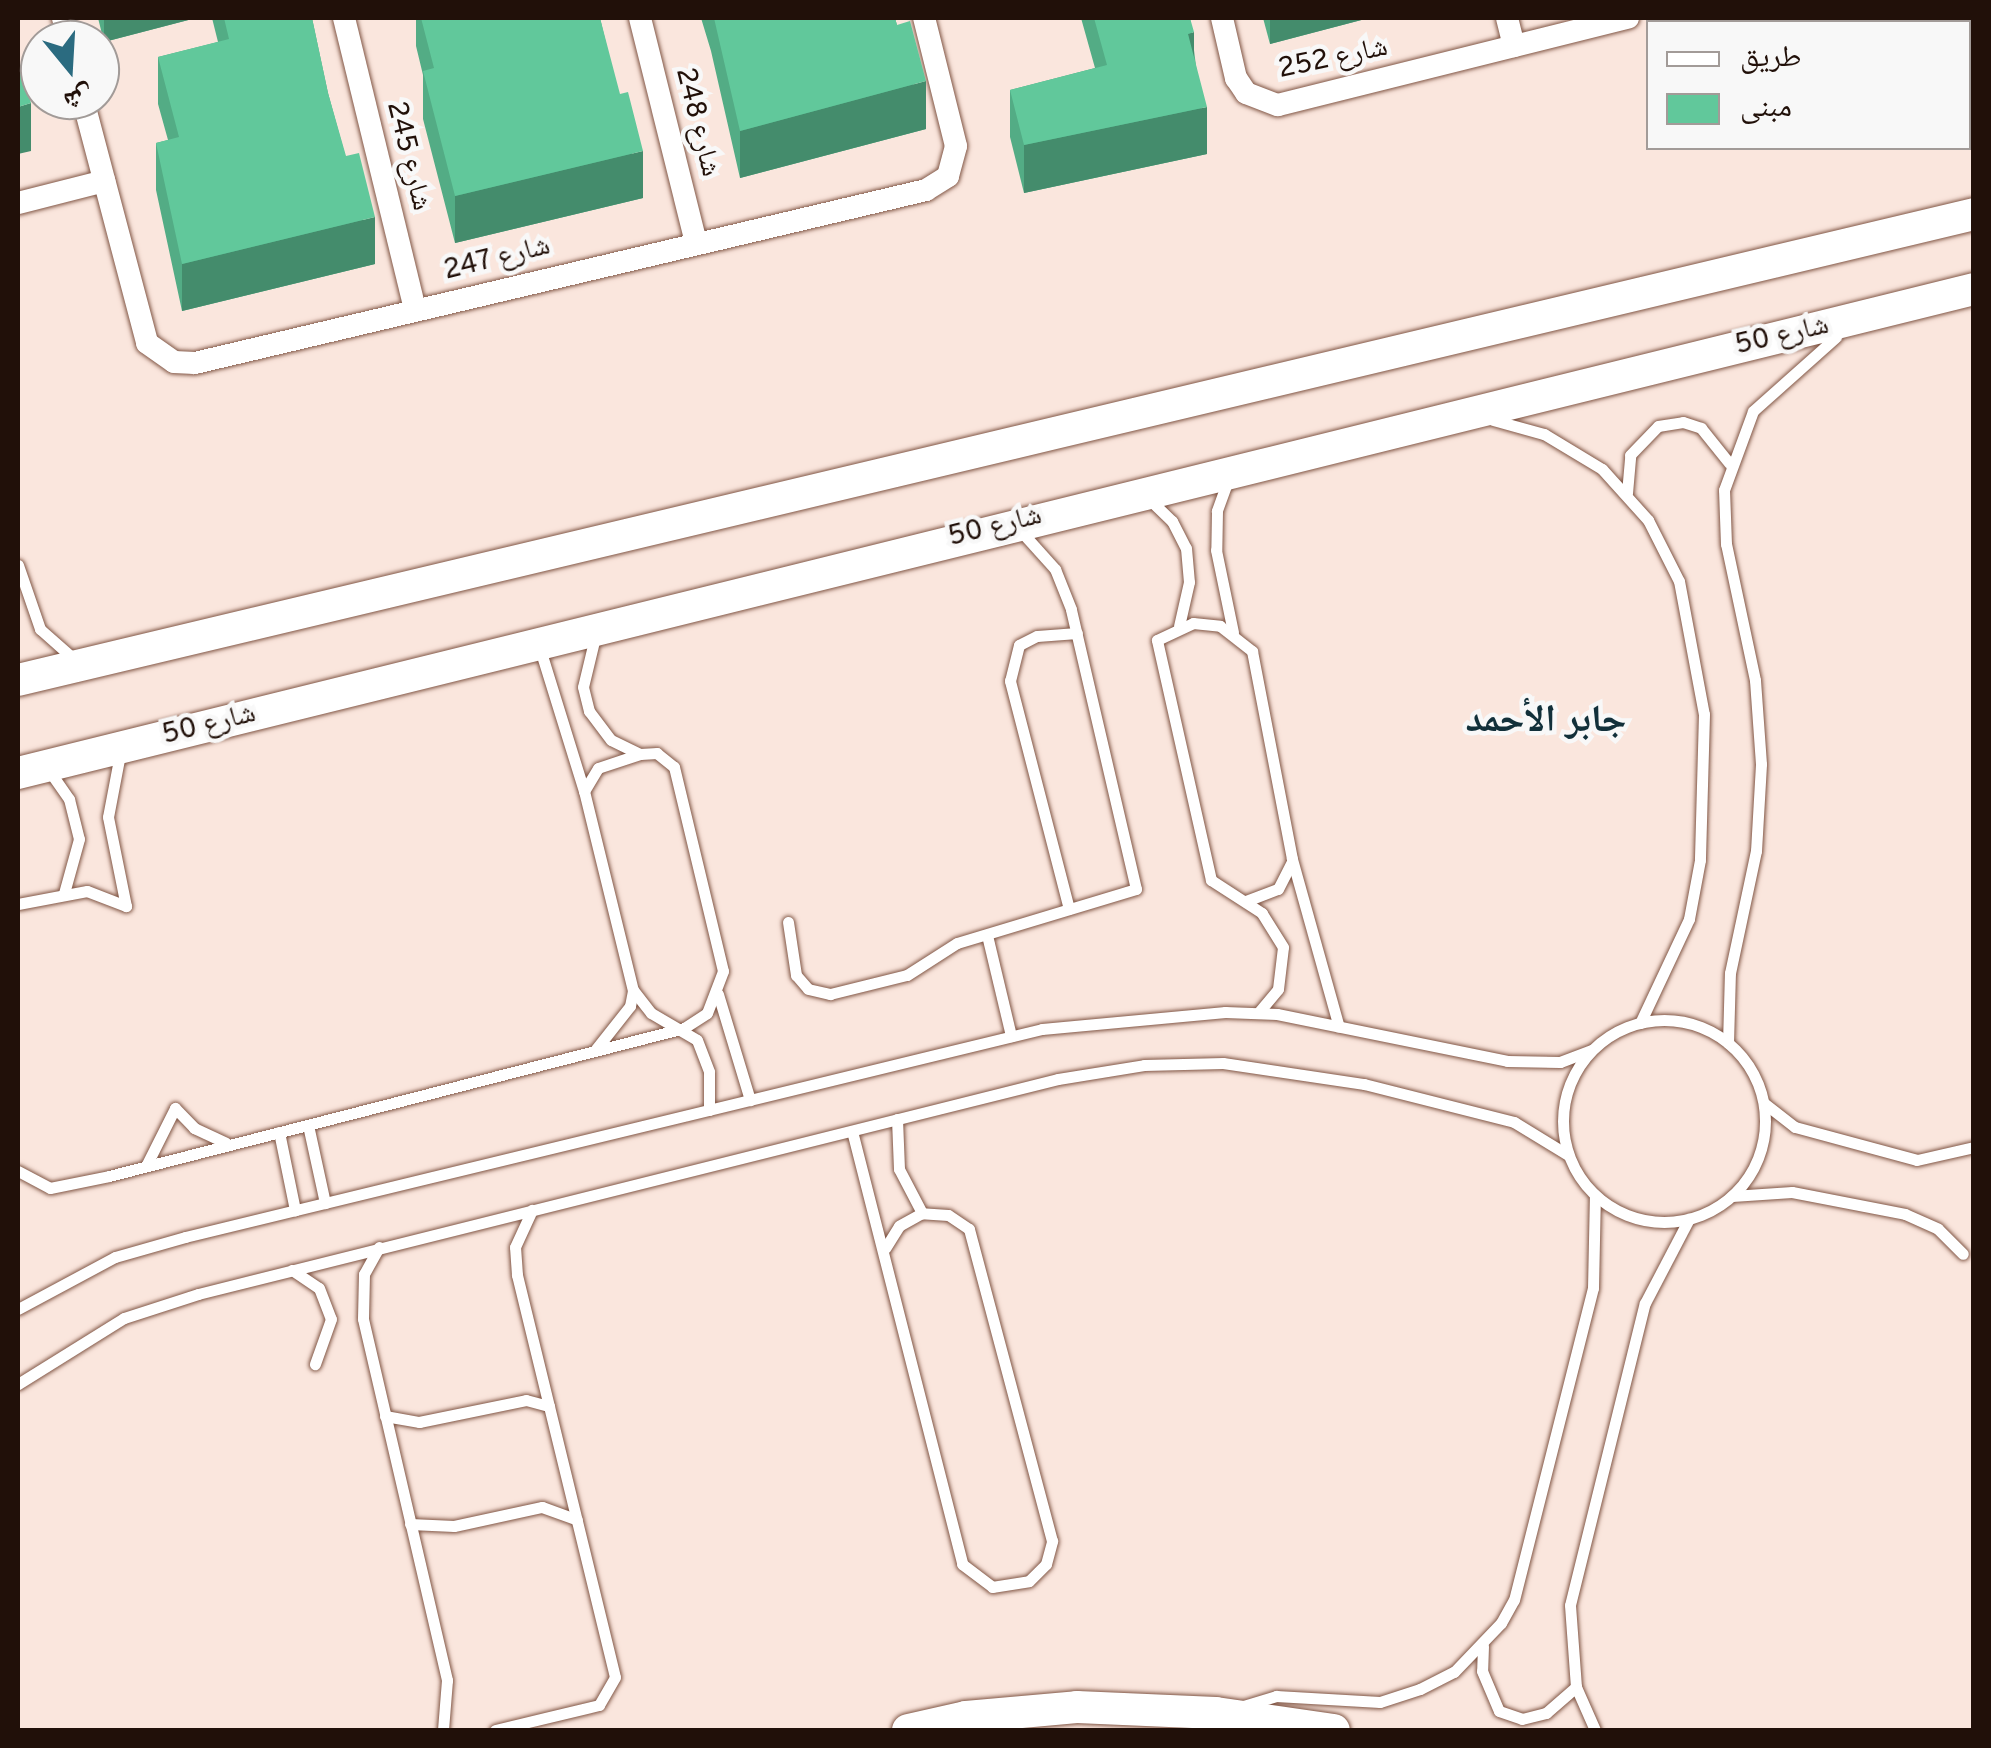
<!DOCTYPE html>
<html>
<head>
<meta charset="utf-8">
<style>
  body { margin:0 }
  #map { position:relative; width:1991px; height:1748px; overflow:hidden; background:#fae6dd; font-family:Overpass,"Noto Naskh Arabic",sans-serif }
  div>[style] { position:absolute }
  [style*='--x'] { left:calc(var(--x)*1px); top:calc(var(--y)*1px); width:calc(var(--w)*1px); rotate:calc(var(--a)*1deg) }
  .roads { filter:drop-shadow(0 0 2px #815645) drop-shadow(0 0 2px #815645) }
  .service>* { height:11px; margin:-5.5px; padding:0 5.5px; transform-origin:5.5px; border-radius:5.5px; background:#fff }
  .service>.ring { margin:-5.5px; padding:0; box-sizing:content-box; background:none; border:11px solid #fff; border-radius:50% }
  .minor>* { height:22px; margin:-11px; padding:0 11px; transform-origin:11px; border-radius:11px; background:#fff }
  .secondary>* { height:32px; margin:-16px; padding:0 16px; transform-origin:16px; border-radius:16px; background:#fff }
  .wall>* { inset:0; background:#53ac85 }
  .shaded-wall>* { inset:0; background:#448c6c }
  .building>* { inset:0; background:#61c89b }
  span { translate:-50% -50%; white-space:nowrap; text-align:center; line-height:1.15; -webkit-text-stroke:9px #f8f8f8; paint-order:stroke }
  .street-label { font-size:28px; color:#211009 }
  .district-label { font-size:38px; color:#12303a; font-weight:700 }
  .frame { position:absolute; inset:0; border:20px solid #211009; pointer-events:none }
  .legend { position:absolute; left:1646px; top:20px; width:325px; height:130px; box-sizing:border-box; background:#f8f8f8; border:2px solid #a29b98; margin:0; padding:12px 18px; list-style:none; font-size:30px; color:#211009 }
  .legend li { display:flex; align-items:center; gap:20px; height:50px }
  .legend b { width:50px; border:2px solid #a29b98 }
  .north { position:absolute; left:20px; top:20px; width:100px; height:100px; box-sizing:border-box; background:#f8f8f8; border:2px solid #a29b98; border-radius:50%; rotate:162deg; font-size:28px; font-weight:700; line-height:40px; text-align:center; color:#211009 }
  .north::after { content:''; display:block; margin:auto; width:35px; height:45px; background:#2b6b80; clip-path:polygon(50% 0,100% 100%,50% 72%,0 100%) }
</style>
</head>
<body>
<div id="map">
  <div class="roads">
    <div class="service">
      <div style="--x:1493;--y:420;--w:53;--a:15.4"></div>
      <div style="--x:1544;--y:434;--w:68;--a:31.1"></div>
      <div style="--x:1602;--y:469;--w:69;--a:48"></div>
      <div style="--x:1648;--y:520;--w:68;--a:63.1"></div>
      <div style="--x:1679;--y:581;--w:135;--a:79.4"></div>
      <div style="--x:1704;--y:714;--w:146;--a:91.6"></div>
      <div style="--x:1700;--y:860;--w:60;--a:100.6"></div>
      <div style="--x:1689;--y:919;--w:115;--a:115.2"></div>
      <div style="--x:1228;--y:480;--w:33;--a:110"></div>
      <div style="--x:1217;--y:511;--w:39;--a:91"></div>
      <div style="--x:1216;--y:550;--w:84;--a:78.3"></div>
      <div style="--x:1627;--y:493;--w:38;--a:-85"></div>
      <div style="--x:1630;--y:455;--w:40;--a:-46"></div>
      <div style="--x:1658;--y:426;--w:25;--a:-9"></div>
      <div style="--x:1683;--y:422;--w:19;--a:18"></div>
      <div style="--x:1701;--y:428;--w:45;--a:51.3"></div>
      <div style="--x:1149;--y:499;--w:32;--a:44"></div>
      <div style="--x:1172;--y:521;--w:30;--a:63"></div>
      <div style="--x:1186;--y:548;--w:34;--a:85"></div>
      <div style="--x:1189;--y:582;--w:45;--a:102.8"></div>
      <div style="--x:18;--y:565;--w:68;--a:71"></div>
      <div style="--x:40;--y:629;--w:47;--a:41.5"></div>
      <div style="--x:595;--y:637;--w:51;--a:103.5"></div>
      <div style="--x:583;--y:687;--w:25;--a:76"></div>
      <div style="--x:589;--y:711;--w:36;--a:53"></div>
      <div style="--x:611;--y:740;--w:32;--a:26"></div>
      <div style="--x:540;--y:649;--w:149;--a:72.8"></div>
      <div style="--x:584;--y:791;--w:205;--a:76.2"></div>
      <div style="--x:633;--y:990;--w:29;--a:52"></div>
      <div style="--x:651;--y:1013;--w:53;--a:30.4"></div>
      <div style="--x:697;--y:1040;--w:34;--a:69"></div>
      <div style="--x:709;--y:1072;--w:38;--a:90"></div>
      <div style="--x:120;--y:754;--w:64;--a:100.8"></div>
      <div style="--x:108;--y:817;--w:91;--a:78.6"></div>
      <div style="--x:48;--y:769;--w:37;--a:55"></div>
      <div style="--x:69;--y:799;--w:41;--a:76"></div>
      <div style="--x:79;--y:839;--w:56;--a:105.5"></div>
      <div style="--x:1246;--y:901;--w:34;--a:-21"></div>
      <div style="--x:1278;--y:889;--w:30;--a:-63"></div>
      <div style="--x:18;--y:904;--w:70;--a:-10.7"></div>
      <div style="--x:87;--y:891;--w:42;--a:21"></div>
      <div style="--x:1069;--y:909;--w:236;--a:-104.5"></div>
      <div style="--x:1010;--y:681;--w:37;--a:-76"></div>
      <div style="--x:1019;--y:645;--w:20;--a:-27"></div>
      <div style="--x:1037;--y:636;--w:40;--a:-4.3"></div>
      <div style="--x:788;--y:922;--w:54;--a:81.4"></div>
      <div style="--x:796;--y:975;--w:18;--a:49"></div>
      <div style="--x:808;--y:989;--w:23;--a:13"></div>
      <div style="--x:830;--y:994;--w:79;--a:-13.9"></div>
      <div style="--x:907;--y:975;--w:59;--a:-32.6"></div>
      <div style="--x:957;--y:943;--w:187;--a:-16.8"></div>
      <div style="--x:1136;--y:889;--w:287;--a:-103.1"></div>
      <div style="--x:1071;--y:609;--w:43;--a:-111.8"></div>
      <div style="--x:1055;--y:569;--w:54;--a:-132"></div>
      <div style="--x:987;--y:935;--w:104;--a:76.6"></div>
      <div style="--x:718;--y:994;--w:111;--a:73.2"></div>
      <div style="--x:1258;--y:1013;--w:31;--a:-50"></div>
      <div style="--x:1278;--y:989;--w:42;--a:-83.2"></div>
      <div style="--x:1283;--y:947;--w:40;--a:-122"></div>
      <div style="--x:1262;--y:913;--w:61;--a:-147.1"></div>
      <div style="--x:1211;--y:880;--w:246;--a:-102.7"></div>
      <div style="--x:1157;--y:640;--w:40;--a:-25"></div>
      <div style="--x:1193;--y:623;--w:27;--a:6"></div>
      <div style="--x:1220;--y:626;--w:41;--a:38"></div>
      <div style="--x:1252;--y:651;--w:212;--a:79.1"></div>
      <div style="--x:1292;--y:859;--w:174;--a:74.4"></div>
      <div class="ring" style="left:1563px;top:1020px;width:191px;height:191px"></div>
      <div style="--x:1728;--y:1043;--w:70;--a:-88.4"></div>
      <div style="--x:1730;--y:973;--w:125;--a:-78"></div>
      <div style="--x:1756;--y:851;--w:87;--a:-86.7"></div>
      <div style="--x:1761;--y:764;--w:84;--a:-94.1"></div>
      <div style="--x:1755;--y:680;--w:139;--a:-102"></div>
      <div style="--x:1726;--y:544;--w:54;--a:-92.1"></div>
      <div style="--x:1724;--y:490;--w:84;--a:-69.8"></div>
      <div style="--x:1753;--y:411;--w:111;--a:-41.7"></div>
      <div style="--x:596;--y:1049;--w:55;--a:-51.7"></div>
      <div style="--x:630;--y:1006;--w:16;--a:-79"></div>
      <div style="--x:1764;--y:1103;--w:39;--a:38"></div>
      <div style="--x:1795;--y:1127;--w:126;--a:15.1"></div>
      <div style="--x:1917;--y:1160;--w:58;--a:-12.8"></div>
      <div style="--x:175;--y:1108;--w:28;--a:46"></div>
      <div style="--x:194;--y:1128;--w:35;--a:25"></div>
      <div style="--x:897;--y:1119;--w:50;--a:87.7"></div>
      <div style="--x:899;--y:1169;--w:50;--a:62.4"></div>
      <div style="--x:308;--y:1125;--w:80;--a:77.7"></div>
      <div style="--x:852;--y:1131;--w:447;--a:75.7"></div>
      <div style="--x:962;--y:1564;--w:38;--a:37"></div>
      <div style="--x:992;--y:1587;--w:37;--a:-9"></div>
      <div style="--x:1029;--y:1581;--w:24;--a:-45"></div>
      <div style="--x:1046;--y:1564;--w:24;--a:-75"></div>
      <div style="--x:1052;--y:1541;--w:323;--a:-104.9"></div>
      <div style="--x:969;--y:1229;--w:25;--a:-146"></div>
      <div style="--x:948;--y:1215;--w:26;--a:-176"></div>
      <div style="--x:922;--y:1213;--w:26;--a:151"></div>
      <div style="--x:899;--y:1226;--w:26;--a:122"></div>
      <div style="--x:279;--y:1132;--w:80;--a:78.4"></div>
      <div style="--x:146;--y:1166;--w:65;--a:-63.4"></div>
      <div style="--x:18;--y:1171;--w:36;--a:28"></div>
      <div style="--x:50;--y:1188;--w:60;--a:-11.5"></div>
      <div style="--x:109;--y:1176;--w:594;--a:-14.43"></div>
      <div style="--x:684;--y:1028;--w:27;--a:-33"></div>
      <div style="--x:707;--y:1013;--w:45;--a:-69.1"></div>
      <div style="--x:723;--y:971;--w:210;--a:-103.5"></div>
      <div style="--x:674;--y:767;--w:22;--a:-141"></div>
      <div style="--x:657;--y:753;--w:17;--a:177"></div>
      <div style="--x:640;--y:754;--w:44;--a:161.6"></div>
      <div style="--x:598;--y:768;--w:27;--a:121"></div>
      <div style="--x:1732;--y:1196;--w:60;--a:-3.8"></div>
      <div style="--x:1792;--y:1192;--w:115;--a:11"></div>
      <div style="--x:1905;--y:1214;--w:36;--a:24"></div>
      <div style="--x:1938;--y:1229;--w:35;--a:45"></div>
      <div style="--x:379;--y:1247;--w:31;--a:119"></div>
      <div style="--x:364;--y:1274;--w:45;--a:91.3"></div>
      <div style="--x:363;--y:1319;--w:371;--a:76.9"></div>
      <div style="--x:447;--y:1680;--w:50;--a:94.6"></div>
      <div style="--x:292;--y:1270;--w:32;--a:34"></div>
      <div style="--x:319;--y:1288;--w:33;--a:69"></div>
      <div style="--x:331;--y:1319;--w:48;--a:109.6"></div>
      <div style="--x:18;--y:1309;--w:110;--a:-28.2"></div>
      <div style="--x:115;--y:1257;--w:73;--a:-15.9"></div>
      <div style="--x:185;--y:1237;--w:882;--a:-13.64"></div>
      <div style="--x:1042;--y:1029;--w:184;--a:-5.3"></div>
      <div style="--x:1225;--y:1012;--w:52;--a:2.2"></div>
      <div style="--x:1277;--y:1014;--w:235;--a:11.5"></div>
      <div style="--x:1507;--y:1061;--w:53;--a:1.1"></div>
      <div style="--x:1560;--y:1062;--w:34;--a:-21"></div>
      <div style="--x:18;--y:1384;--w:125;--a:-31.9"></div>
      <div style="--x:124;--y:1318;--w:78;--a:-18"></div>
      <div style="--x:198;--y:1294;--w:886;--a:-14.04"></div>
      <div style="--x:1058;--y:1079;--w:87;--a:-9.2"></div>
      <div style="--x:1144;--y:1065;--w:79;--a:-1.5"></div>
      <div style="--x:1223;--y:1063;--w:143;--a:8.5"></div>
      <div style="--x:1364;--y:1084;--w:155;--a:14.2"></div>
      <div style="--x:1514;--y:1122;--w:63;--a:31.4"></div>
      <div style="--x:385;--y:1416;--w:35;--a:10"></div>
      <div style="--x:419;--y:1422;--w:109;--a:-11.6"></div>
      <div style="--x:526;--y:1400;--w:24;--a:15"></div>
      <div style="--x:410;--y:1524;--w:44;--a:2.6"></div>
      <div style="--x:454;--y:1526;--w:90;--a:-12.2"></div>
      <div style="--x:542;--y:1507;--w:37;--a:20"></div>
      <div style="--x:1483;--y:1646;--w:25;--a:92"></div>
      <div style="--x:1482;--y:1671;--w:43;--a:67"></div>
      <div style="--x:1499;--y:1711;--w:24;--a:19"></div>
      <div style="--x:1522;--y:1719;--w:25;--a:-14"></div>
      <div style="--x:1546;--y:1713;--w:40;--a:-41"></div>
      <div style="--x:1240;--y:1707;--w:38;--a:-17"></div>
      <div style="--x:1276;--y:1696;--w:104;--a:3.3"></div>
      <div style="--x:1380;--y:1702;--w:42;--a:-18"></div>
      <div style="--x:1420;--y:1689;--w:38;--a:-27"></div>
      <div style="--x:1454;--y:1672;--w:68;--a:-46.2"></div>
      <div style="--x:1501;--y:1623;--w:26;--a:-61"></div>
      <div style="--x:1514;--y:1600;--w:322;--a:-75.8"></div>
      <div style="--x:1593;--y:1288;--w:92;--a:-88.8"></div>
      <div style="--x:495;--y:1730;--w:107;--a:-13.5"></div>
      <div style="--x:599;--y:1705;--w:32;--a:-60"></div>
      <div style="--x:615;--y:1677;--w:414;--a:-103.7"></div>
      <div style="--x:517;--y:1275;--w:28;--a:-94"></div>
      <div style="--x:515;--y:1247;--w:41;--a:-65.3"></div>
      <div style="--x:1595;--y:1730;--w:47;--a:-113.8"></div>
      <div style="--x:1576;--y:1687;--w:82;--a:-94.2"></div>
      <div style="--x:1570;--y:1605;--w:311;--a:-76.1"></div>
      <div style="--x:1645;--y:1303;--w:95;--a:-62.4"></div>
    </div>
    <div class="minor">
      <div style="--x:63;--y:18;--w:23;--a:75"></div>
      <div style="--x:344;--y:18;--w:300;--a:76.3"></div>
      <div style="--x:640;--y:18;--w:231;--a:76"></div>
      <div style="--x:1222;--y:18;--w:62;--a:76.9"></div>
      <div style="--x:1236;--y:78;--w:18;--a:56"></div>
      <div style="--x:1246;--y:93;--w:34;--a:21"></div>
      <div style="--x:1278;--y:105;--w:361;--a:-14"></div>
      <div style="--x:1507;--y:18;--w:29;--a:76"></div>
      <div style="--x:83;--y:100;--w:251;--a:75.2"></div>
      <div style="--x:147;--y:343;--w:33;--a:35"></div>
      <div style="--x:174;--y:362;--w:21;--a:3"></div>
      <div style="--x:195;--y:363;--w:751;--a:-13.31"></div>
      <div style="--x:926;--y:190;--w:26;--a:-32"></div>
      <div style="--x:948;--y:176;--w:31;--a:-75"></div>
      <div style="--x:956;--y:146;--w:132;--a:-104"></div>
      <div style="--x:18;--y:203;--w:89;--a:-14.3"></div>
    </div>
    <div class="secondary">
      <div style="--x:18;--y:680;--w:2011;--a:-13.4"></div>
      <div style="--x:18;--y:773;--w:2015;--a:-13.9"></div>
      <div style="--x:908;--y:1730;--w:59;--a:-12.6"></div>
      <div style="--x:966;--y:1717;--w:111;--a:-5.1"></div>
      <div style="--x:1077;--y:1707;--w:139;--a:2.5"></div>
      <div style="--x:1216;--y:1713;--w:119;--a:8.2"></div>
    </div>
  </div>
  <div class="wall">
    <div style="clip-path:polygon(98px 18px,196px 18px,104px 42px)"></div>
    <div style="clip-path:polygon(212px 18px,312px 18px,328px 93px,375px 264px,182px 311px,156px 190px,156px 143px,168px 140px,158px 104px,158px 57px,218px 42px)"></div>
    <div style="clip-path:polygon(416px 18px,600px 18px,643px 198px,455px 243px,423px 119px,423px 75px,416px 46px)"></div>
    <div style="clip-path:polygon(701px 18px,895px 18px,926px 129px,740px 178px,711px 51px)"></div>
    <div style="clip-path:polygon(1081px 18px,1190px 18px,1207px 154px,1024px 193px,1010px 137px,1010px 90px,1095px 68px)"></div>
    <div style="clip-path:polygon(1263px 18px,1369px 18px,1270px 44px)"></div>
  </div>
  <div class="shaded-wall">
    <div style="clip-path:polygon(104px 18px,196px 18px,104px 42px)"></div>
    <div style="clip-path:polygon(1270px 18px,1369px 18px,1270px 44px)"></div>
    <div style="clip-path:polygon(1194px 32px,1194px 79px,1188px 34px)"></div>
    <div style="clip-path:polygon(926px 81px,926px 129px,740px 178px,740px 131px)"></div>
    <div style="clip-path:polygon(31px 103px,31px 151px,18px 154px,18px 107px)"></div>
    <div style="clip-path:polygon(1207px 107px,1207px 154px,1024px 193px,1024px 145px)"></div>
    <div style="clip-path:polygon(643px 151px,643px 198px,455px 243px,455px 196px)"></div>
    <div style="clip-path:polygon(375px 217px,375px 264px,182px 311px,182px 264px)"></div>
  </div>
  <div class="building">
    <div style="clip-path:polygon(224px 18px,312px 18px,328px 93px,346px 156px,359px 153px,375px 217px,182px 264px,156px 143px,179px 137px,158px 57px,229px 39px)"></div>
    <div style="clip-path:polygon(421px 18px,600px 18px,620px 94px,628px 92px,643px 151px,455px 196px,423px 71px,434px 68px)"></div>
    <div style="clip-path:polygon(714px 18px,895px 18px,897px 25px,910px 21px,926px 81px,740px 131px)"></div>
    <div style="clip-path:polygon(1094px 18px,1190px 18px,1194px 32px,1188px 34px,1207px 107px,1024px 145px,1010px 90px,1107px 65px)"></div>
    <div style="clip-path:polygon(18px 57px,31px 103px,18px 107px)"></div>
  </div>
  <div class="street-label">
    <span style="left:1333px;top:59px;rotate:-12deg">شارع 252</span>
    <span style="left:697px;top:122px;rotate:76deg">شارع 248</span>
    <span style="left:408px;top:156px;rotate:76deg">شارع 245</span>
    <span style="left:497px;top:259px;rotate:-14deg">شارع 247</span>
    <span style="left:1782px;top:336px;rotate:-13deg">شارع 50</span>
    <span style="left:995px;top:527px;rotate:-14deg">شارع 50</span>
    <span style="left:209px;top:725px;rotate:-14deg">شارع 50</span>
  </div>
  <div class="district-label">
    <span style="left:1546px;top:722px">جابر الأحمد</span>
  </div>
  <div class="frame"></div>
  <ul class="legend">
  <li><b style="height:12px;background:#fff"></b>طريق</li>
  <li><b style="height:28px;background:#61c89b"></b>مبنى</li>
  </ul>
  <div class="north">ش</div>
</div>
</body>
</html>
